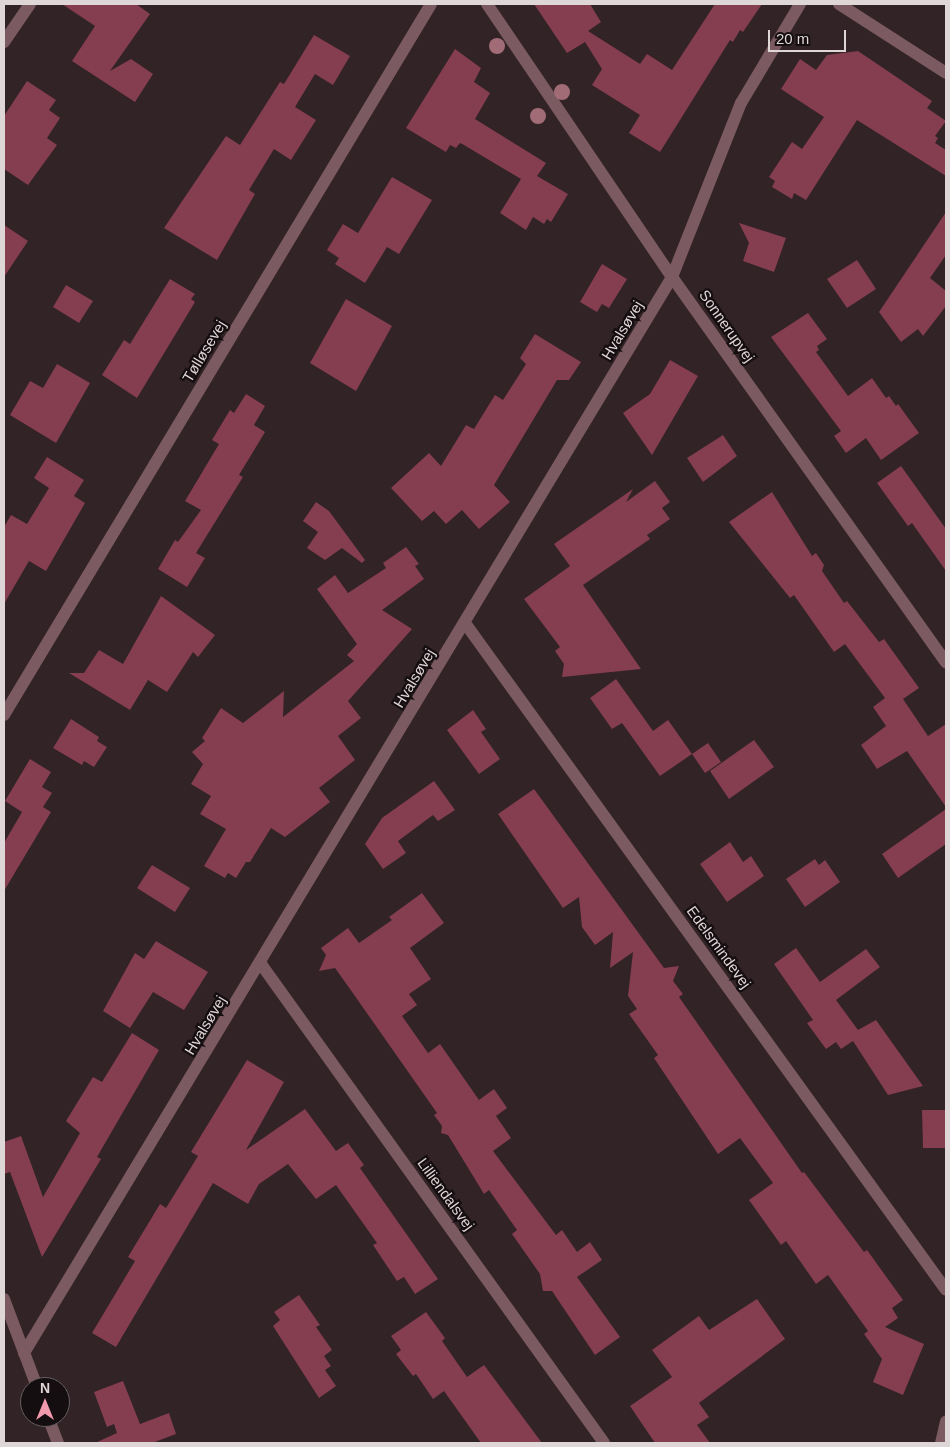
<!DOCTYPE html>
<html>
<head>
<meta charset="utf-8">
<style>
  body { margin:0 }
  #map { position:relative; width:950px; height:1447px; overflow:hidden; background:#312326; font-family:Helvetica,sans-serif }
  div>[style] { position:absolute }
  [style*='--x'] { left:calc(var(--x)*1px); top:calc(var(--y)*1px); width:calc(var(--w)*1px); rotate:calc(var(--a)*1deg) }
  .building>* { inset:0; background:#853d50 }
  .street>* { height:12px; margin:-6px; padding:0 6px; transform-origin:6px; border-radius:6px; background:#7c5a61 }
  .trees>* { width:16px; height:16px; margin:-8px; border-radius:50%; background:#a26c77 }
  span { translate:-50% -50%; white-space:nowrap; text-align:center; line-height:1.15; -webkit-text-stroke:4.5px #150e10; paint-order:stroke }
  .street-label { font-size:15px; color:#dfd6d7 }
  .frame { position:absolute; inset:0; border:5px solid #dfd6d7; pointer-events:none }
  .north { position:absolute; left:20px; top:1377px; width:50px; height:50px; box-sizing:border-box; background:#150e10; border:1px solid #665e60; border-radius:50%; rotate:0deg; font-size:14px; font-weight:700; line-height:20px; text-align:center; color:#dfd6d7 }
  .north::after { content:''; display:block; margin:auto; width:18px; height:22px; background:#f29aad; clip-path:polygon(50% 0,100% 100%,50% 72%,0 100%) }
  .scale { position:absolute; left:768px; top:30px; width:78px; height:22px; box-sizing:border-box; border:2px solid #dfd6d7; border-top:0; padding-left:6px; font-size:15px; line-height:18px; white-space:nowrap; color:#dfd6d7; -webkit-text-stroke:4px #150e10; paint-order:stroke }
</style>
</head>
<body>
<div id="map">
  <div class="building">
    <div style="clip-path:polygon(62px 4px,136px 4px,150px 14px,110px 71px,131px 59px,153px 74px,135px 102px,72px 61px,95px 26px)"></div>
    <div style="clip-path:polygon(534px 4px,590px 4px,601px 22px,588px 31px,640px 64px,647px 54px,672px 70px,715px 4px,762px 4px,743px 32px,740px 30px,733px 42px,730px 40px,660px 152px,629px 133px,640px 115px,592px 85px,602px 69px,585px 42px,567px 53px)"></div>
    <div style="clip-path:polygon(314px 35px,350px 56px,333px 85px,315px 74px,295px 107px,316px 120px,291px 160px,274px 149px,249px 190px,255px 194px,217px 260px,164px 228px,226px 136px,240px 145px,280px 82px,284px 84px)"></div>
    <div style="clip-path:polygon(455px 49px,481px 68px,474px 82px,490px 93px,475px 119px,546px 163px,537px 176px,568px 194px,551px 222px,547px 219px,544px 224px,533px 217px,526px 230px,500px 213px,521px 179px,464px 145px,460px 143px,456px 148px,450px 145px,446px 152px,406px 128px)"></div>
    <div style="clip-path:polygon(858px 51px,932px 101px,927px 108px,946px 121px,935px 136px,938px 138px,935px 143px,946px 150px,946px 176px,857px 120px,806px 200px,794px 193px,792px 199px,772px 187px,775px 181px,769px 177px,792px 142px,802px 149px,824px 117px,781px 89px,800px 59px,816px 70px,827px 55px)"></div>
    <div style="clip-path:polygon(27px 81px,56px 100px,49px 110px,60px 118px,47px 138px,57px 145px,28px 185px,4px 169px,4px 116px)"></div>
    <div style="clip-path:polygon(392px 177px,432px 200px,399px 254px,387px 247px,365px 283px,335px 264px,339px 258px,327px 250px,343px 224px,358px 233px)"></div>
    <div style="clip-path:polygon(946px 212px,946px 255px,930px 278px,946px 291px,946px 306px,923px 336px,918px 329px,901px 342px,879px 312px)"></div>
    <div style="clip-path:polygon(739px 223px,786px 238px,774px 272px,743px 261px,749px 243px)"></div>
    <div style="clip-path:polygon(4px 225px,28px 241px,4px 277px)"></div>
    <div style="clip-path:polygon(857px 260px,876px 289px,847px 308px,827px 279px)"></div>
    <div style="clip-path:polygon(602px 264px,627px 279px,609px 308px,602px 304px,597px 312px,580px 302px)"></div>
    <div style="clip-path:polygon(170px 279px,195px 294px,191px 299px,195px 302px,137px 398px,102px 375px,124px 340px,130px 344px)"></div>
    <div style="clip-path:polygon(66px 285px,93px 301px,79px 323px,53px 307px)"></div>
    <div style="clip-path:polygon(346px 299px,392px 326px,356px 391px,310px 363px)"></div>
    <div style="clip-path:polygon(808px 313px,827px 339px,817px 346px,819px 350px,816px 352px,848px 396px,872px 378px,886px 398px,889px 396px,896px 406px,898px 404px,919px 433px,881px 460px,866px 438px,846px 453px,834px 436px,841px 431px,771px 337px)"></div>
    <div style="clip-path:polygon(535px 334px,581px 362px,569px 380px,557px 380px,494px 485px,510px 502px,479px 529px,462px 510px,446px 524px,434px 511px,422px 521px,391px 488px,429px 453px,441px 466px,466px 425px,474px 429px,495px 395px,503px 400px,526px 364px,520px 358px)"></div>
    <div style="clip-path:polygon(670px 360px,698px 376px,652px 455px,623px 413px,650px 394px)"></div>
    <div style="clip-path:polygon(57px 364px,90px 383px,56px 443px,10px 415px,30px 381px,43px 388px)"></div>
    <div style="clip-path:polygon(246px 394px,265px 406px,254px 425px,265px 432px,239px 475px,243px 477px,196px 553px,205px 558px,187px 587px,158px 569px,175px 540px,178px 542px,201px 510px,185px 501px,219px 444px,212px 440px,230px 410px,234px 413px)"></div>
    <div style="clip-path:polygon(723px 435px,737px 456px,703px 482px,687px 458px)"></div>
    <div style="clip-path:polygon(47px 457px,84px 480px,74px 496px,85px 503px,46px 571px,29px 561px,4px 604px,4px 527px,11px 515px,27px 524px,49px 488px,34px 478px)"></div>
    <div style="clip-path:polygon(901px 466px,946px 529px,946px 571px,912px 523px,908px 526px,877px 483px)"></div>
    <div style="clip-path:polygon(655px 481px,670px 502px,662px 508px,670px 519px,647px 535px,650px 539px,583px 585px,641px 669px,562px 677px,564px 664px,555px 651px,560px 647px,524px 599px,570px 566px,554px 544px,633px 489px,626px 502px)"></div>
    <div style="clip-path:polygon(772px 492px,812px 556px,816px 553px,824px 565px,822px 571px,844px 603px,847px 601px,879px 642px,884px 639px,919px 688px,903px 699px,928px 736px,946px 724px,946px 807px,907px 751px,877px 769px,861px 745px,886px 726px,873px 707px,885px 698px,845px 644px,834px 652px,794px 595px,790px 598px,729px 522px)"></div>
    <div style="clip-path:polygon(316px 502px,329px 511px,365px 560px,362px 563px,342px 548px,325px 560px,307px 548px,318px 532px,303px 521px)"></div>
    <div style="clip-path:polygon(406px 547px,419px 564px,415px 566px,424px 579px,382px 610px,412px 629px,348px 701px,361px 718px,338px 736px,355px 760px,319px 788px,330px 802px,285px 837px,271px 828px,250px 862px,246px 862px,236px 878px,228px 873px,225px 878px,204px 866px,226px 829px,200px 814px,211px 796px,191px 784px,203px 764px,192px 752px,205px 741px,202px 738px,221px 708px,243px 723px,284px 691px,283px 717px,354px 661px,347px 655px,357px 644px,317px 589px,335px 575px,348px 593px,386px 568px,383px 563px)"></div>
    <div style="clip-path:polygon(161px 596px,215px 635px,198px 657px,193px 652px,167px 692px,148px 680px,130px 710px,69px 673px,84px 673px,99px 650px,123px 664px)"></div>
    <div style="clip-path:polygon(616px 679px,653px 731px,668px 720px,692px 754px,708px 743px,721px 762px,705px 773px,692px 754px,660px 776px,622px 723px,612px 729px,590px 698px)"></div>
    <div style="clip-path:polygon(473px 710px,486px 729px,481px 732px,500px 759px,479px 774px,447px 730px)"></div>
    <div style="clip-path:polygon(71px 719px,99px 737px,97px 741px,107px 747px,94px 767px,84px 761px,82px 765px,53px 748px)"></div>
    <div style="clip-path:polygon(754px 740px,774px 767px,729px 799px,710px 771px)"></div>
    <div style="clip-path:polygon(30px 759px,51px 772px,42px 787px,52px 793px,43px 807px,51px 812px,4px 891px,4px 843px,22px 812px,5px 801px)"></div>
    <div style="clip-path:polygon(434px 781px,455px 810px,438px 821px,433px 815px,398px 841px,406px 853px,383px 869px,365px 844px,382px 818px)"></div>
    <div style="clip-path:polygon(534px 789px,664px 968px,679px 966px,673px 981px,683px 994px,679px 997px,802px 1173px,804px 1172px,864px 1252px,867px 1250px,903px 1300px,892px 1308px,898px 1318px,885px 1327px,924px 1344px,903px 1395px,873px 1382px,882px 1359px,864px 1334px,868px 1331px,828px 1275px,816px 1284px,786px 1241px,781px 1245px,749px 1200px,773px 1183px,740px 1138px,718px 1154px,654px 1058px,658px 1055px,629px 1014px,637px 1009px,628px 996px,633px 952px,610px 968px,613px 932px,595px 945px,582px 927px,579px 897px,563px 908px,498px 814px)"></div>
    <div style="clip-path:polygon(946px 809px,946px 844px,898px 878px,882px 854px)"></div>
    <div style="clip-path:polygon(730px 842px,743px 862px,751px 856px,764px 876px,727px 902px,700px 864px)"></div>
    <div style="clip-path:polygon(815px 859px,819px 865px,825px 860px,840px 882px,805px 907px,786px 879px)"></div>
    <div style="clip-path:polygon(152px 865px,190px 888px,175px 912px,137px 888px)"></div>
    <div style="clip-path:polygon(422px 893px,444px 923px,410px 948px,431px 979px,409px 994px,417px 1005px,402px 1016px,428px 1053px,440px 1044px,479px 1100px,494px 1089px,507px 1108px,496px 1116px,511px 1138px,493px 1151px,556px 1235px,562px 1230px,577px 1252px,590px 1242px,602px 1260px,577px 1277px,620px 1337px,595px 1355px,552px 1291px,543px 1291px,540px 1274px,512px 1234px,517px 1230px,489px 1190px,484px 1194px,448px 1135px,441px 1133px,442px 1126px,434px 1115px,437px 1113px,350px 989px,335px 968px,319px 971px,326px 955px,321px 948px,348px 928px,359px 943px,392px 920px,389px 917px)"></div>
    <div style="clip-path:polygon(156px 941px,208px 972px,184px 1010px,153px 992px,130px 1028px,103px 1011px,135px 953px,144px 959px)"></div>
    <div style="clip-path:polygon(796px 948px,820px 982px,866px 949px,880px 967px,836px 1000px,858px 1030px,876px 1020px,923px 1086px,888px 1095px,853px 1041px,841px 1049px,836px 1042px,826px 1049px,807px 1023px,813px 1020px,774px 964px)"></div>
    <div style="clip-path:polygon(132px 1033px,159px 1050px,97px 1157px,101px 1159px,42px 1257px,10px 1172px,4px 1174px,4px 1142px,21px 1136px,43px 1197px,80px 1133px,66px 1121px,93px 1077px,102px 1082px)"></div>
    <div style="clip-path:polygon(247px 1060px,284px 1082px,246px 1150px,305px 1109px,336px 1151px,348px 1143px,364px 1165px,360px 1168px,438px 1279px,415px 1294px,404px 1277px,397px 1281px,373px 1245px,377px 1243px,336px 1185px,316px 1199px,288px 1164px,259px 1184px,248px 1204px,213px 1183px,116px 1347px,92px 1333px,135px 1261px,128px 1257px,160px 1204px,166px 1208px,198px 1156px,191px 1152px)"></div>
    <div style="clip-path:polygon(922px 1110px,946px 1110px,946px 1148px,923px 1148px)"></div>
    <div style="clip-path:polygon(299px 1295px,320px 1325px,316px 1327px,332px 1350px,324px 1356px,331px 1366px,325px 1370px,336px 1386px,319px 1398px,273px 1326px,280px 1320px,274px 1312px)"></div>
    <div style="clip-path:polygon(757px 1299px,785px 1339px,699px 1403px,709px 1417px,697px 1425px,710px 1443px,655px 1443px,630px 1406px,672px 1377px,652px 1350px,699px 1316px,709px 1330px)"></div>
    <div style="clip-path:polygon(426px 1312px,445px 1338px,442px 1341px,467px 1377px,484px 1365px,542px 1443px,481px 1443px,444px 1391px,433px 1399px,416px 1374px,413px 1376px,396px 1354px,401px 1350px,391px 1336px)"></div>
    <div style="clip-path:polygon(123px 1381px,140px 1424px,169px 1413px,176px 1434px,152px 1443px,95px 1443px,117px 1433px,114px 1424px,107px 1427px,94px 1392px)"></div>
  </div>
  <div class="street">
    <div style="--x:487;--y:4;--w:330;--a:55.9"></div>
    <div style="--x:672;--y:277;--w:473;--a:54.6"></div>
    <div style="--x:839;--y:4;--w:127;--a:32.8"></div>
    <div style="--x:4;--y:42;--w:46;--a:-55.6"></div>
    <div style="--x:465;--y:623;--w:822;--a:54.2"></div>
    <div style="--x:4;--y:715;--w:829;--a:-59.01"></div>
    <div style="--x:261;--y:964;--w:589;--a:54.39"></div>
    <div style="--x:4;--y:1299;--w:94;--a:69.4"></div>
    <div style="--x:24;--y:1353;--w:1256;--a:-58.94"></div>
    <div style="--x:672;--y:277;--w:187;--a:-68.4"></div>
    <div style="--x:741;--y:103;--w:115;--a:-59.2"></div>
    <div style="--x:48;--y:1417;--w:28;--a:69"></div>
    <div style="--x:941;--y:1443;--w:22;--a:-77"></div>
  </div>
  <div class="trees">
    <div style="left:497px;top:46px"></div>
    <div style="left:562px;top:92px"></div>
    <div style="left:538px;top:116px"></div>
  </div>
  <div class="street-label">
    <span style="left:727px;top:326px;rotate:55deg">Sonnerupvej</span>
    <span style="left:622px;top:330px;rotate:-59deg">Hvalsøvej</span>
    <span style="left:204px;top:351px;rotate:-59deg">Tølløsevej</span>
    <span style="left:414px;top:678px;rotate:-59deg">Hvalsøvej</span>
    <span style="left:719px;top:947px;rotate:54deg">Edelsmindevej</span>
    <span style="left:205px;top:1025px;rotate:-59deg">Hvalsøvej</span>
    <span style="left:446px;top:1194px;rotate:54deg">Lilliendalsvej</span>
  </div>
  <div class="frame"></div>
  <div class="north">N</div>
  <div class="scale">20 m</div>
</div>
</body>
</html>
